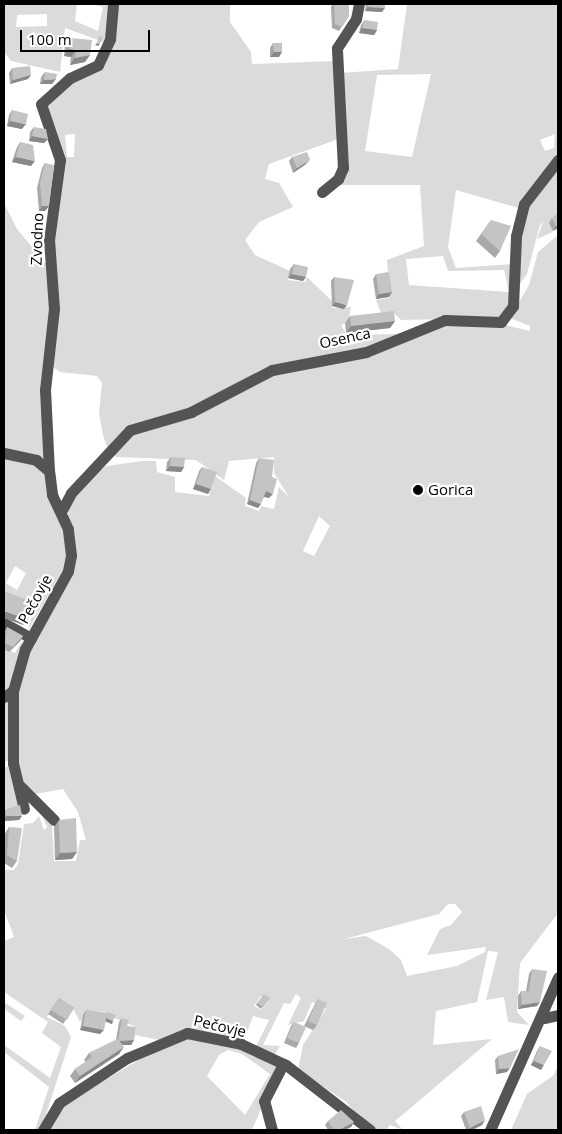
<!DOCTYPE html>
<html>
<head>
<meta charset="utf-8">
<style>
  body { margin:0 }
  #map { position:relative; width:562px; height:1134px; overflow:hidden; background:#fff; font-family:"Open Sans",sans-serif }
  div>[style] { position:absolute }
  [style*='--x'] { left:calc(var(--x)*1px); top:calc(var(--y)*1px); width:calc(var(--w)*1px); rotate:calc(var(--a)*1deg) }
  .green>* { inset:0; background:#dbdbdb }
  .minor>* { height:11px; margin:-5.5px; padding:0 5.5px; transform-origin:5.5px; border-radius:5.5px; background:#545454 }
  .wall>* { inset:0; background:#a9a9a9 }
  .shaded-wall>* { inset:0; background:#898989 }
  .building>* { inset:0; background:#c4c4c4 }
  .dots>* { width:14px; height:14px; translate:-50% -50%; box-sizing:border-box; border:2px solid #fff; border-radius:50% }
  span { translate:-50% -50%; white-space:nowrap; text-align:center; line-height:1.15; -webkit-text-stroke:4.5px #fff; paint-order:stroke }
  .street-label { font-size:15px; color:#000 }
  .poi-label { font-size:15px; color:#000 }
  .left { translate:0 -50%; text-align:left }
  .frame { position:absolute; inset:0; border:5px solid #000; pointer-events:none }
  .scale { position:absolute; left:20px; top:30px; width:130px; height:22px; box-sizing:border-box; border:2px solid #000; border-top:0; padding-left:6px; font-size:15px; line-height:18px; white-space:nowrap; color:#000; -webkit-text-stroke:4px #fff; paint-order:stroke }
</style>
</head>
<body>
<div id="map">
  <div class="green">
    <div style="clip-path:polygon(evenodd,4px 4px,77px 4px,75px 21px,98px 31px,103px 7px,91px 4px,111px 4px,106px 43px,65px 28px,60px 72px,11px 61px,4px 52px,4px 4px,17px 15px,47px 14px,47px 26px,16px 27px,17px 15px)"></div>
    <div style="clip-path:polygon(evenodd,119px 4px,230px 4px,230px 22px,251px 52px,252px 64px,336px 61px,341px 138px,269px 164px,265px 179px,279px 183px,293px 207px,259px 222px,245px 240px,255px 255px,290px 271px,288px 280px,305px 282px,307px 277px,333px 302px,332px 308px,351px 307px,348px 322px,341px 325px,347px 335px,402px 334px,439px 324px,501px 324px,530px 331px,530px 326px,510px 318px,529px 285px,538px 252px,558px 235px,558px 913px,520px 963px,517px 1012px,529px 1025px,508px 1022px,504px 997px,486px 1000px,498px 952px,488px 951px,477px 1002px,436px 1011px,433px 1045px,492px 1039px,395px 1121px,403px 1130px,390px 1125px,386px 1130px,372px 1130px,345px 1101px,298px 1070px,303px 1045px,326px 1009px,312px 1002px,304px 1021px,288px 1025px,301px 998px,296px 994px,290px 1004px,284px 1003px,263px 1045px,280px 1046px,274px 1056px,256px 1047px,269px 1020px,253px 1016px,244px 1040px,234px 1040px,236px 1034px,229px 1038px,204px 1034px,159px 1040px,135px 1035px,136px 1027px,105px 1014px,85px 1015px,80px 1022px,74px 1010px,59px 1000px,47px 1017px,65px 1026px,71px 1037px,41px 1130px,35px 1130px,49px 1087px,4px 1052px,4px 1045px,50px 1078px,61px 1047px,42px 1033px,48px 1022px,4px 992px,4px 941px,14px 937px,4px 910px,4px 870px,14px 870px,18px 864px,24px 824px,33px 823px,39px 816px,44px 830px,47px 827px,41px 813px,52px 824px,54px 861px,76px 861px,80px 840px,86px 840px,78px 812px,63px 789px,30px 795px,18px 776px,17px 705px,22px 666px,64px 583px,69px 502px,82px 485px,106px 466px,143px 461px,156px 461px,157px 472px,175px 477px,175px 492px,209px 496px,215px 476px,246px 498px,245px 506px,259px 511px,261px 506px,274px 509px,279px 487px,289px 497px,274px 473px,274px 457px,229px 461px,224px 480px,196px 460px,116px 457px,108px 450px,103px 435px,99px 413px,102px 383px,97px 376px,60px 372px,49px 364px,51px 268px,62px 176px,43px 107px,72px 80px,102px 67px,119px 4px,75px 134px,74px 157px,67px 157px,65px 135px,75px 134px,119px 4px,319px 516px,330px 526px,314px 556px,303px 551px,319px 516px,119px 4px,448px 904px,455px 904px,462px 912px,451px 925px,440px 929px,427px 955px,486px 947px,485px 952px,457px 966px,407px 976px,401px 960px,389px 949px,366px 936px,344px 939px,439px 914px,448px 904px,119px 4px,261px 996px,269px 1000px,261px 1010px,254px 1006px,261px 996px)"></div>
    <div style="clip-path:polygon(evenodd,407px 4px,558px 4px,558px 154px,552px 165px,519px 208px,456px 190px,448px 247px,456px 268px,513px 264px,513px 302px,502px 318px,401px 320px,394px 313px,381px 313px,376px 300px,390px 298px,387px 260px,424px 246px,420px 185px,337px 185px,340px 73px,398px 69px,407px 4px,431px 74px,412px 157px,365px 151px,377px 75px,431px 74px,407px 4px,555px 134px,554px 148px,545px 151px,540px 140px,555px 134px,407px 4px,443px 256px,448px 271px,504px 270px,509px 292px,409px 285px,406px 259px,443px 256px)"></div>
    <div style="clip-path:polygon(558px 164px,558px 217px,550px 223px,553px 232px,537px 239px,543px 221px,540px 225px,527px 274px,519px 285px,521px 215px)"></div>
    <div style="clip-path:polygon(4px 203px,17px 229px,47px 265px,51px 290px,47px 467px,4px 451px)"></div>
    <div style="clip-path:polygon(evenodd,4px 455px,37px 463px,45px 471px,61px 515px,68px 561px,28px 631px,33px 609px,9px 598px,4px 606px,4px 455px,15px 566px,26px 573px,17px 590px,6px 583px,15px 566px)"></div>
    <div style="clip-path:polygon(23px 639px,11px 687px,4px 693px,4px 648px,15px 653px)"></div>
    <div style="clip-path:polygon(4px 700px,10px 700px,8px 760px,4px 763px)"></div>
    <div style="clip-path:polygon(4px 767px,10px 767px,20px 809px,4px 809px)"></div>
    <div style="clip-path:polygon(4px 1002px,25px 1016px,21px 1021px,4px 1009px)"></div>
    <div style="clip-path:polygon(evenodd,178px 1037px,225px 1042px,280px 1065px,252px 1130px,45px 1130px,59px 1107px,178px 1037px,228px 1050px,242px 1054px,270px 1074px,245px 1115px,207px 1076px,219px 1055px,228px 1050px)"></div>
    <div style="clip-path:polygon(558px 1065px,558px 1130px,511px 1130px,527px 1094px,554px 1075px)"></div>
  </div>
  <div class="minor">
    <div style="--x:322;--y:192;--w:21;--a:-39"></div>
    <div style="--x:338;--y:179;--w:12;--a:-66"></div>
    <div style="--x:343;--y:168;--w:120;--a:-92.9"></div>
    <div style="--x:337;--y:48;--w:35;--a:-57"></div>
    <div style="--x:356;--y:19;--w:15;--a:-79"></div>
    <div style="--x:4;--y:453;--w:33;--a:12"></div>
    <div style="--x:36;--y:460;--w:17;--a:40"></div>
    <div style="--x:62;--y:510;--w:19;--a:-62"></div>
    <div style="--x:71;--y:493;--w:86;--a:-46.9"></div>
    <div style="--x:130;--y:430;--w:64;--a:-16.4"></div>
    <div style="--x:191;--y:412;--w:91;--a:-27.4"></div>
    <div style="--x:272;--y:370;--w:96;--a:-10.8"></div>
    <div style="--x:366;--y:352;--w:85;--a:-22.1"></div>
    <div style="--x:445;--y:320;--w:56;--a:2"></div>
    <div style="--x:501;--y:322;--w:20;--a:-53"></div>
    <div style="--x:513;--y:306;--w:70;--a:-87.5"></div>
    <div style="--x:516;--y:236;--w:33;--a:-76"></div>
    <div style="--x:524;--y:204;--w:56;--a:-52.3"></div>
    <div style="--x:4;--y:623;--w:31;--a:29"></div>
    <div style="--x:13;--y:691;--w:72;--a:90"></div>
    <div style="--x:13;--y:763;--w:47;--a:76.6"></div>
    <div style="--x:4;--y:697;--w:11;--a:-34"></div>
    <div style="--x:13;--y:691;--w:44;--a:-74.1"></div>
    <div style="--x:25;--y:649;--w:89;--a:-61.1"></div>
    <div style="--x:68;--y:571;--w:16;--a:-79"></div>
    <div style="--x:71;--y:555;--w:26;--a:-97"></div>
    <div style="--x:68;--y:529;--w:38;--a:-115"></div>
    <div style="--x:52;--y:494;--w:23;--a:-97"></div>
    <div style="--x:49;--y:471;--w:81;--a:-92.8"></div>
    <div style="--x:45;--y:390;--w:81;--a:-83.7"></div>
    <div style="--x:54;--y:309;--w:69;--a:-94.1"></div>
    <div style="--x:49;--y:240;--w:81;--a:-82.2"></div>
    <div style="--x:60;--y:160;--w:59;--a:-108.7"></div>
    <div style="--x:41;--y:104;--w:39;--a:-42"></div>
    <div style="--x:70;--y:78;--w:31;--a:-25"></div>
    <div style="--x:98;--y:65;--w:29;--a:-65"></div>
    <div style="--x:110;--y:39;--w:35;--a:-85"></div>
    <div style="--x:20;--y:786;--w:48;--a:45"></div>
    <div style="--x:544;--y:1018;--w:14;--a:-12"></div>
    <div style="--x:43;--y:1130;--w:31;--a:-59"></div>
    <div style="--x:59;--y:1103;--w:82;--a:-33.5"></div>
    <div style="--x:127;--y:1058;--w:65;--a:-22.6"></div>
    <div style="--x:187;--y:1033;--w:55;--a:11.5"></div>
    <div style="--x:241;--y:1044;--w:50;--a:25"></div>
    <div style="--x:286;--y:1065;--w:106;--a:37.7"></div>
    <div style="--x:272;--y:1130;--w:30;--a:-105"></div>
    <div style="--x:264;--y:1101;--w:42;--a:-62.8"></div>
    <div style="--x:490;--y:1130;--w:167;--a:-66"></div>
  </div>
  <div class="wall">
    <div style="clip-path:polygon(333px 4px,349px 4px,349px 16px,339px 31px,332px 28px,331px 7px)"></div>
    <div style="clip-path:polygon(366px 4px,385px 4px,382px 12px,365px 11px)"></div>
    <div style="clip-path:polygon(365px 20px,377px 30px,374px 35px,359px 33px,361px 25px)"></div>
    <div style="clip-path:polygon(70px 38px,90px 55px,85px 62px,70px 65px,71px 57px,64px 56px,65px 45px)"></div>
    <div style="clip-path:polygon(273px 43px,279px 57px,270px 57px,270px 48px)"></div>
    <div style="clip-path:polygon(12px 68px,31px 75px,28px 79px,10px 84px,9px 73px)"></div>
    <div style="clip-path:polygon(45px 72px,52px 84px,40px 84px,41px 77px)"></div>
    <div style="clip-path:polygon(12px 110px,22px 129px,7px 126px,9px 115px)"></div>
    <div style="clip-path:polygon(34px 127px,48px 139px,44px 143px,29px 141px,30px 132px)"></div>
    <div style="clip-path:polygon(20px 142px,31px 166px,12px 162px,17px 147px)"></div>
    <div style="clip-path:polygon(292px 157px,306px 164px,293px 173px,289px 161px)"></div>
    <div style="clip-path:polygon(45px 163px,49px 206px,45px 211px,39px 211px,37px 188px,42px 168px)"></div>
    <div style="clip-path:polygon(552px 218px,558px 228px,553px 231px,549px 223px)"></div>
    <div style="clip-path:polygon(491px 220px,500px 251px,495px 258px,476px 241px)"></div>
    <div style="clip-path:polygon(294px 264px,306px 277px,303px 281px,288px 278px,290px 269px)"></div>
    <div style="clip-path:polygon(376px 274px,392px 292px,389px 297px,376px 299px,373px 279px)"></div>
    <div style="clip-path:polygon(334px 277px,344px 309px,332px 306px,331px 281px)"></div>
    <div style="clip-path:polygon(350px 316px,395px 321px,390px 328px,346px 333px,345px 323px)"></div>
    <div style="clip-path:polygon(171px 457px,184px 467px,181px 472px,166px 471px,167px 462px)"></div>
    <div style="clip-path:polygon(259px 458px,272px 477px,269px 498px,264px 497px,258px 508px,247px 504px,256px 463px)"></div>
    <div style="clip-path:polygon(202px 467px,211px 489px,208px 494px,193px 489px,199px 471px)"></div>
    <div style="clip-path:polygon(7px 627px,23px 636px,20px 641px,9px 652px,4px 649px,4px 632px)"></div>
    <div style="clip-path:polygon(6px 809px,22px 816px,19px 820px,4px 821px,4px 812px)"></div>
    <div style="clip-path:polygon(59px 820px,77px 852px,72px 859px,55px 860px,54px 827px)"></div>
    <div style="clip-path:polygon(9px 827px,17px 861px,12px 868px,4px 863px,4px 835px)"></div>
    <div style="clip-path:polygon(532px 969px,537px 1006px,518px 1009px,518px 996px,521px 991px,526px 991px,529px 974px)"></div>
    <div style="clip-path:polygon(59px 998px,74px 1008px,63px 1024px,48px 1014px)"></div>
    <div style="clip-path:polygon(270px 998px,261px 1009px,256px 1005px,257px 1003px)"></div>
    <div style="clip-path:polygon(318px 999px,317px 1025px,313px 1030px,304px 1026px,315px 1004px)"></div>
    <div style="clip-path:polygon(86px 1010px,107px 1014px,108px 1012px,113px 1021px,112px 1024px,105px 1021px,100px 1034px,80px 1030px,83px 1015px)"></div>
    <div style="clip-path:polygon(122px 1018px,127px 1026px,134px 1040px,131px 1045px,122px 1045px,119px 1054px,75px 1083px,70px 1076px,75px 1069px,86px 1062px,84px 1060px,89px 1053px,116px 1040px,119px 1022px)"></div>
    <div style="clip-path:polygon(294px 1022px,299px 1043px,296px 1048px,284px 1043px,291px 1026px)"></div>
    <div style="clip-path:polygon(540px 1046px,541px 1070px,531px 1065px,537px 1051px)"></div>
    <div style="clip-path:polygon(498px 1056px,507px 1072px,496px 1074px,495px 1060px)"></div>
    <div style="clip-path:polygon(464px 1112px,482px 1125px,472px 1130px,466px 1130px,461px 1116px)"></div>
    <div style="clip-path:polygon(328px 1121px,354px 1122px,351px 1127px,344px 1130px,328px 1130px,325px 1125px)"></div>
  </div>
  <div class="shaded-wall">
    <div style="clip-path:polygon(368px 7px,385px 8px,382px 12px,365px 11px)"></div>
    <div style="clip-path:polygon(362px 28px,377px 30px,374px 35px,359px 33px)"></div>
    <div style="clip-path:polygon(97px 43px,100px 44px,98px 46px,95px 45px)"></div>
    <div style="clip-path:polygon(69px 49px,76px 50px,71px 57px,64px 56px)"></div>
    <div style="clip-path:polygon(274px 52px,282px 52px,279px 57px,270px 57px)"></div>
    <div style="clip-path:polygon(90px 55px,85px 62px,70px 65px,75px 58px)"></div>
    <div style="clip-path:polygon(31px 75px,28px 79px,10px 84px,13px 80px)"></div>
    <div style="clip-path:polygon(56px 79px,52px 84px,40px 84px,44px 80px)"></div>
    <div style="clip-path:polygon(10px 121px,26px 124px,22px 129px,7px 126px)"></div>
    <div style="clip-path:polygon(32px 136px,48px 139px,44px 143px,29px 141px)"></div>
    <div style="clip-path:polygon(16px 157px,35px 161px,31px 166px,12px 162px)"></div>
    <div style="clip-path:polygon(310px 160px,306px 164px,293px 173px,297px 168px)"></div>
    <div style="clip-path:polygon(42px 206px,49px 206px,45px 211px,39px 211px)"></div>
    <div style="clip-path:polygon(558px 225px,558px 228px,553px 231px,556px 226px)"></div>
    <div style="clip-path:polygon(292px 274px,306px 277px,303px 281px,288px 278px)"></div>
    <div style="clip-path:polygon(392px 292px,389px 297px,376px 299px,379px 294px)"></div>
    <div style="clip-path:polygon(335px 302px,347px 305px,344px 309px,332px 306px)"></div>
    <div style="clip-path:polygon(395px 321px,390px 328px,346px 333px,351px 326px)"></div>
    <div style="clip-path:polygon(170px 466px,184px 467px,181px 472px,166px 471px)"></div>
    <div style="clip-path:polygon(196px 484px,211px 489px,208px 494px,193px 489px)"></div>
    <div style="clip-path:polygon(266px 491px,273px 494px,269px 498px,262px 496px)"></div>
    <div style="clip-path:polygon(250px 500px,261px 504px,258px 508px,247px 504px)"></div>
    <div style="clip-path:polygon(4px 611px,28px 619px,23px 625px,4px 618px)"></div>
    <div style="clip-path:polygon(23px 636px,20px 641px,9px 652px,13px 647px)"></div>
    <div style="clip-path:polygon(6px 816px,22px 816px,19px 820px,4px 821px,4px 819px)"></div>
    <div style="clip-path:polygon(77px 852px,72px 859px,55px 860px,60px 853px)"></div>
    <div style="clip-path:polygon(540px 1002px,537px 1006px,518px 1009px,522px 1005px)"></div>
    <div style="clip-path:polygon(106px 1018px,113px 1021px,112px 1024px,104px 1021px)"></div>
    <div style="clip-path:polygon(83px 1026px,104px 1030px,100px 1034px,80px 1030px)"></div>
    <div style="clip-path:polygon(134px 1040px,131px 1045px,116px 1045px,118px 1041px)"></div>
    <div style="clip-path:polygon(124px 1047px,119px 1054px,75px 1083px,80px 1076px)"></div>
    <div style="clip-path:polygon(534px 1061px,544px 1065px,541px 1070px,531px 1065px)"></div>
    <div style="clip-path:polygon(510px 1068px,507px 1072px,496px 1074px,499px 1069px)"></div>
    <div style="clip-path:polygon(485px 1120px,482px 1125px,472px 1130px,468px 1130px,470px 1128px)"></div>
    <div style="clip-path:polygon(354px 1122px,351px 1127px,344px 1130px,339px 1130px)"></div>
  </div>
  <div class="building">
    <div style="clip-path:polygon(334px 4px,349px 4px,349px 16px,342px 27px,335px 24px)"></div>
    <div style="clip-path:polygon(369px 4px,385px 4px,385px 8px,368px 7px)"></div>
    <div style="clip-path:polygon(365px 20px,378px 22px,377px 30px,362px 28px)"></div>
    <div style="clip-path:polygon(99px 36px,103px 37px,100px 44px,97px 43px)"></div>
    <div style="clip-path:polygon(70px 38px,92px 40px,90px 55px,75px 58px,76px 50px,69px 49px)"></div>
    <div style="clip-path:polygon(273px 43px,282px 43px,282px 52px,274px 52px)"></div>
    <div style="clip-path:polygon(30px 66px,31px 75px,13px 80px,12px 68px)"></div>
    <div style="clip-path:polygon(45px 72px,57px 74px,56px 79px,44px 80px)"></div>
    <div style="clip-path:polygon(12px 110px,28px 114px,26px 124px,10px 121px)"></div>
    <div style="clip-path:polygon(34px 127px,46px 129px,48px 139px,32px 136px)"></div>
    <div style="clip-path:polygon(20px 142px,33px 145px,35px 161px,16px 157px)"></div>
    <div style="clip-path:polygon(307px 152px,310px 160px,297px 168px,292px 157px)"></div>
    <div style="clip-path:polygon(45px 163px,54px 165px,49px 206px,42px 206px,40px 183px)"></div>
    <div style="clip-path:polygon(558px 213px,558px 225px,556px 226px,552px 218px)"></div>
    <div style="clip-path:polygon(491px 220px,511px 226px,500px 251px,481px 234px)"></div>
    <div style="clip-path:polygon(294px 264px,308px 267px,306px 277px,292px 274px)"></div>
    <div style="clip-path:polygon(389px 272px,392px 292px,379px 294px,376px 274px)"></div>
    <div style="clip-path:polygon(334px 277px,354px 280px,347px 305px,335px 302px)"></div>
    <div style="clip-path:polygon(394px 311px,395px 321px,351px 326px,350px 316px)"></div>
    <div style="clip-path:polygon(171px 457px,185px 458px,184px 467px,170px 466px)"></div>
    <div style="clip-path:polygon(259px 458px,274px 460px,272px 477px,277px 479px,273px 494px,266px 491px,261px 504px,250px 500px)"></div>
    <div style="clip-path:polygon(202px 467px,217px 472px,211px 489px,196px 484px)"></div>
    <div style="clip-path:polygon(4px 591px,36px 603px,28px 619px,4px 611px)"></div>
    <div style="clip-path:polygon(7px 627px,23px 636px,13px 647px,5px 643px)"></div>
    <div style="clip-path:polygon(20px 805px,22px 816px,6px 816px,6px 809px)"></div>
    <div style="clip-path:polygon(76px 818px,77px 852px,60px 853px,59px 820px)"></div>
    <div style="clip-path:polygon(9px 827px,22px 828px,17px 861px,7px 855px)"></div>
    <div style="clip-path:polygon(532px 969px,547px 971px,540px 1002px,522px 1005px,521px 991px,529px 991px)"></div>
    <div style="clip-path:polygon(264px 994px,270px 998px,263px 1007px,257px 1003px)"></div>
    <div style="clip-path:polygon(59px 998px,74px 1008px,67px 1020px,51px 1010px)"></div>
    <div style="clip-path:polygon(318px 999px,327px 1003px,317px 1025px,308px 1021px)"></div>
    <div style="clip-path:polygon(86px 1010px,107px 1014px,104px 1030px,83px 1026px)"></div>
    <div style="clip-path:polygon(108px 1012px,116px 1015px,113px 1021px,106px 1018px)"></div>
    <div style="clip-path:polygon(122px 1018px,129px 1020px,127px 1026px,136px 1027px,134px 1040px,118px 1041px)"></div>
    <div style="clip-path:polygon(294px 1022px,306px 1027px,299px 1043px,287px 1038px)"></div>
    <div style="clip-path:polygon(118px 1039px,124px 1047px,80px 1076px,75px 1069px,92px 1057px,89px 1053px)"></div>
    <div style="clip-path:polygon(540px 1046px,552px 1051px,544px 1065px,534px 1061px)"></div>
    <div style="clip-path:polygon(519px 1049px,510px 1068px,499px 1069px,498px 1056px)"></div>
    <div style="clip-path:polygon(481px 1106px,485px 1120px,470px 1128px,464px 1112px)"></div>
    <div style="clip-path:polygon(341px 1110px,354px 1122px,339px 1130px,334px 1130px,328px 1121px)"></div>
  </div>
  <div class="dots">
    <div style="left:418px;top:490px;background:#000"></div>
  </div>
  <div class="street-label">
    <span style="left:37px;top:239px;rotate:-88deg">Zvodno</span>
    <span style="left:345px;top:338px;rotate:-12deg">Osenca</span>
    <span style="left:35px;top:599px;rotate:-61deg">Pečovje</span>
    <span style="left:220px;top:1026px;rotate:13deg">Pečovje</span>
  </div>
  <div class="poi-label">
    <span class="left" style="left:428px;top:490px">Gorica</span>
  </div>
  <div class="frame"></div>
  <div class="scale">100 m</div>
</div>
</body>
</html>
